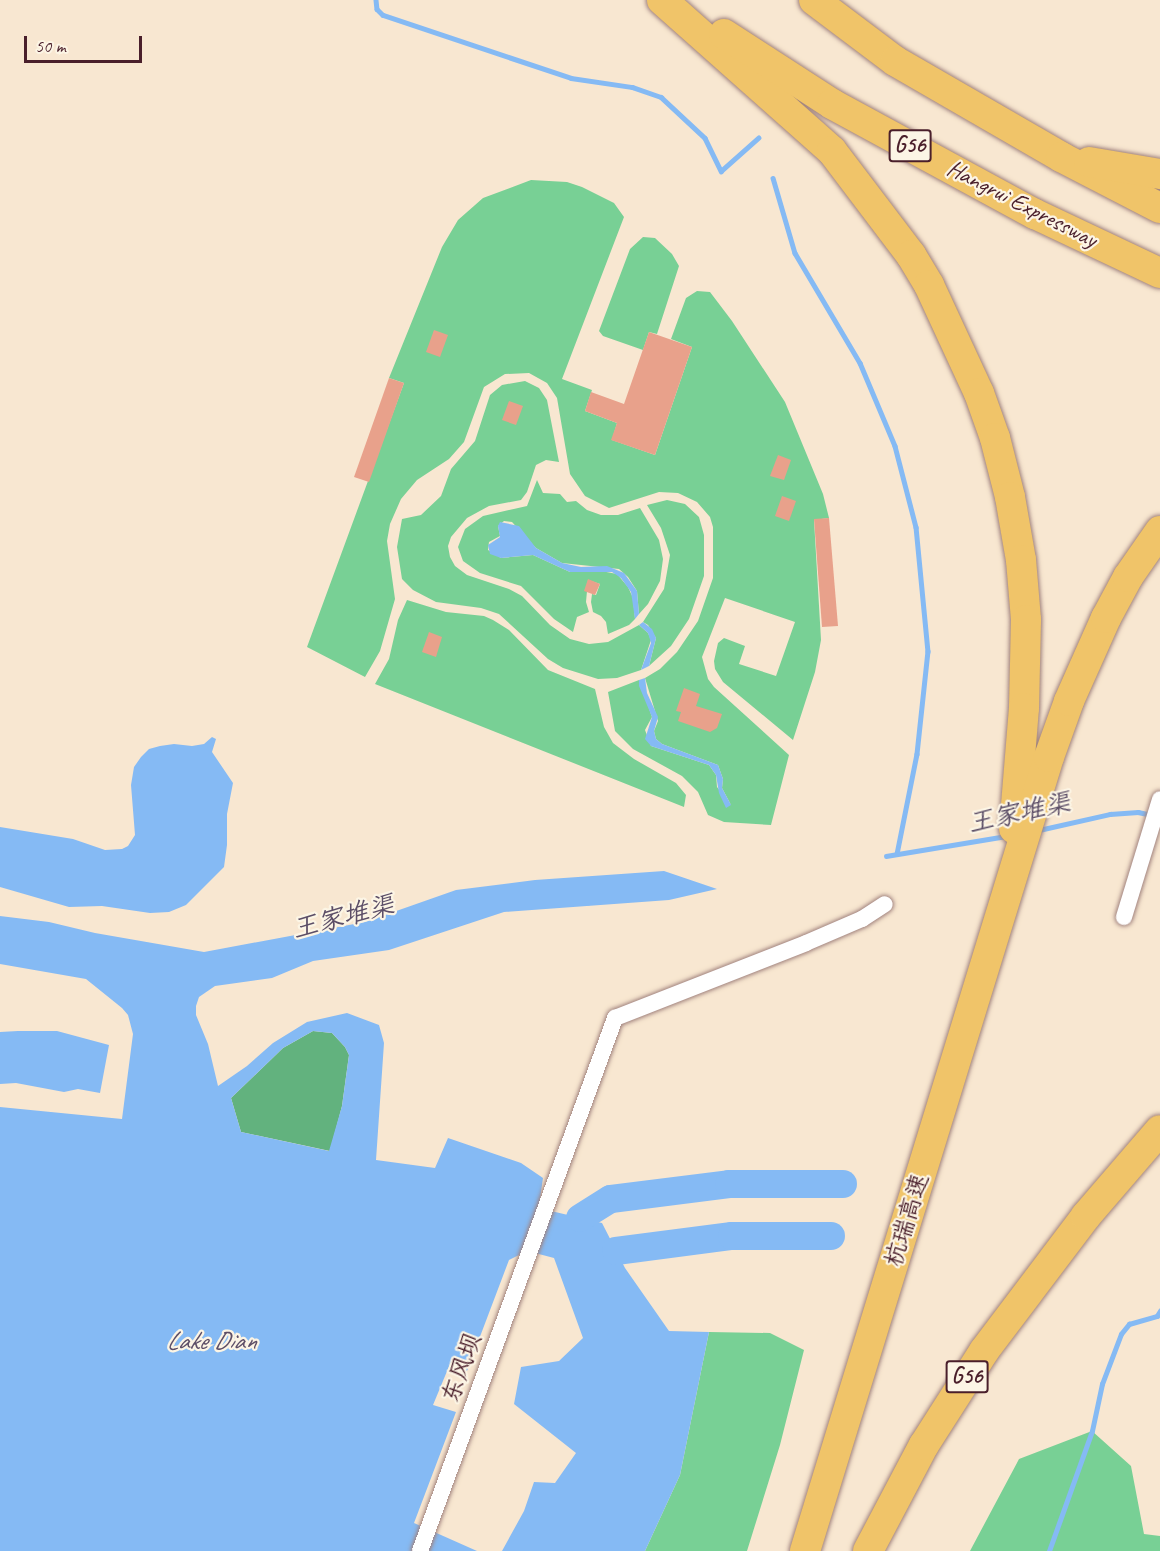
<!DOCTYPE html>
<html>
<head>
<meta charset="utf-8">
<style>
  body { margin:0 }
  #map { position:relative; width:1160px; height:1551px; overflow:hidden; background:#f8e7d1; font-family:Caveat,"LXGW WenKai TC",sans-serif }
  div>[style] { position:absolute }
  [style*='--x'] { left:calc(var(--x)*1px); top:calc(var(--y)*1px); width:calc(var(--w)*1px); rotate:calc(var(--a)*1deg) }
  .green>* { inset:0; background:#78d095 }
  .forest>* { inset:0; background:#62b27e }
  .water>* { inset:0; background:#85baf4 }
  .stream>* { height:4.5px; margin:-2.25px; padding:0 2.25px; transform-origin:2.25px; border-radius:2.25px; background:#85baf4 }
  .river>* { height:28px; margin:-14px; padding:0 14px; transform-origin:14px; border-radius:14px; background:#85baf4 }
  .building>* { inset:0; background:#e8a18b }
  .roads { filter:drop-shadow(0 0 2px #a1837e) drop-shadow(0 0 2px #a1837e) }
  .street>* { height:16px; margin:-8px; padding:0 8px; transform-origin:8px; border-radius:8px; background:#fff }
  .highway>* { height:30px; margin:-15px; padding:0 15px; transform-origin:15px; border-radius:15px; background:#f0c469 }
  span { translate:-50% -50%; white-space:nowrap; text-align:center; line-height:1.15; -webkit-text-stroke:4.5px #fcf5e5; paint-order:stroke }
  .shield-label span { padding:2px 4px; background:#fcf5e5; border:2px solid; border-radius:4px; -webkit-text-stroke-width:0 }
  .shield-label { font-size:22px; color:#4a1f2b; font-weight:700 }
  .street-label { font-size:24px; color:#4a1f2b }
  .water-label { font-size:26px; color:#5c4e67; font-style:italic }
  .scale { position:absolute; left:24px; top:36px; width:118px; height:27px; box-sizing:border-box; border:3px solid #4a1f2b; border-top:0; padding-left:8px; font-size:18px; line-height:21px; white-space:nowrap; color:#4a1f2b; -webkit-text-stroke:4px #fcf5e5; paint-order:stroke }
</style>
</head>
<body>
<div id="map">
  <div class="green">
    <div style="clip-path:polygon(531px 180px,567px 182px,582px 187px,614px 203px,624px 217px,562px 379px,592px 390px,585px 411px,617px 423px,612px 440px,655px 455px,692px 347px,671px 339px,686px 298px,697px 291px,710px 292px,732px 321px,785px 402px,823px 494px,829px 518px,814px 520px,821px 640px,815px 672px,793px 740px,723px 682px,715px 669px,714px 661px,718px 643px,724px 638px,745px 646px,739px 664px,776px 676px,795px 622px,725px 598px,702px 657px,708px 679px,714px 687px,789px 755px,771px 825px,724px 822px,708px 815px,698px 792px,682px 776px,633px 749px,615px 731px,608px 692px,639px 680px,652px 717px,645px 730px,651px 746px,709px 765px,716px 775px,717px 787px,731px 805px,722px 788px,723px 779px,718px 765px,662px 744px,656px 739px,654px 731px,658px 721px,645px 678px,660px 669px,677px 652px,698px 621px,713px 578px,713px 527px,710px 517px,697px 502px,678px 493px,659px 492px,609px 508px,585px 496px,570px 474px,557px 398px,547px 383px,529px 373px,505px 374px,484px 387px,464px 442px,449px 459px,417px 480px,401px 499px,390px 524px,387px 541px,395px 599px,380px 651px,365px 677px,307px 647px,404px 383px,389px 378px,442px 247px,458px 220px,483px 198px)"></div>
    <div style="clip-path:polygon(643px 237px,655px 238px,672px 254px,679px 266px,657px 334px,649px 332px,643px 350px,603px 336px,599px 331px,630px 249px)"></div>
    <div style="clip-path:polygon(525px 381px,539px 388px,547px 400px,559px 462px,546px 460px,536px 465px,527px 492px,521px 500px,489px 506px,467px 518px,451px 537px,448px 546px,450px 557px,455px 566px,467px 575px,509px 589px,522px 596px,550px 625px,570px 639px,589px 644px,608px 642px,639px 625px,648px 633px,651px 640px,641px 670px,617px 678px,598px 679px,563px 668px,548px 659px,499px 614px,481px 608px,436px 602px,413px 590px,402px 579px,397px 547px,402px 519px,421px 515px,441px 496px,451px 469px,475px 441px,490px 395px,502px 385px)"></div>
    <div style="clip-path:polygon(537px 480px,543px 493px,560px 494px,567px 502px,576px 501px,587px 510px,601px 515px,618px 515px,640px 508px,659px 540px,663px 559px,660px 581px,648px 604px,639px 614px,637px 591px,628px 577px,619px 569px,562px 563px,536px 548px,512px 522px,504px 521px,498px 526px,500px 536px,489px 542px,488px 550px,501px 558px,533px 555px,570px 572px,601px 571px,617px 574px,628px 587px,633px 598px,635px 619px,629px 625px,608px 634px,606px 622px,601px 616px,593px 612px,591px 602px,592px 594px,596px 595px,600px 584px,588px 580px,586px 602px,589px 612px,577px 617px,573px 632px,554px 619px,521px 586px,480px 573px,463px 561px,458px 547px,465px 529px,483px 516px,527px 506px)"></div>
    <div style="clip-path:polygon(667px 500px,685px 504px,699px 517px,704px 535px,704px 576px,689px 619px,671px 646px,649px 666px,656px 638px,648px 625px,643px 622px,664px 589px,670px 555px,661px 528px,647px 505px)"></div>
    <div style="clip-path:polygon(407px 600px,446px 612px,484px 616px,493px 620px,509px 630px,548px 670px,595px 689px,604px 727px,613px 743px,634px 759px,676px 783px,686px 795px,684px 807px,375px 684px,389px 659px,398px 620px)"></div>
    <div style="clip-path:polygon(709px 1332px,770px 1333px,804px 1350px,780px 1445px,747px 1551px,645px 1551px,680px 1475px)"></div>
    <div style="clip-path:polygon(1092px 1431px,1131px 1466px,1144px 1534px,1160px 1536px,1160px 1551px,970px 1551px,1019px 1459px)"></div>
  </div>
  <div class="forest">
    <div style="clip-path:polygon(313px 1031px,332px 1033px,345px 1047px,349px 1055px,342px 1106px,330px 1151px,241px 1132px,231px 1098px,283px 1048px)"></div>
  </div>
  <div class="water">
    <div style="clip-path:polygon(500px 522px,519px 526px,536px 548px,562px 563px,581px 567px,607px 566px,624px 573px,637px 591px,639px 614px,635px 619px,631px 592px,621px 578px,612px 572px,570px 572px,533px 555px,501px 558px,490px 554px,488px 545px,500px 537px,498px 526px)"></div>
    <div style="clip-path:polygon(643px 622px,652px 629px,656px 638px,649px 666px,641px 670px,651px 643px,648px 633px,639px 625px)"></div>
    <div style="clip-path:polygon(645px 678px,647px 693px,658px 717px,654px 731px,656px 739px,662px 744px,718px 765px,723px 779px,722px 788px,731px 805px,726px 808px,719px 793px,716px 775px,709px 765px,651px 746px,645px 739px,652px 717px,639px 686px,639px 680px)"></div>
    <div style="clip-path:polygon(212px 737px,216px 739px,212px 752px,233px 783px,227px 814px,227px 845px,224px 867px,186px 905px,169px 912px,150px 913px,102px 906px,69px 907px,0 887px,0 827px,73px 839px,105px 850px,122px 849px,128px 846px,135px 835px,131px 785px,134px 767px,141px 757px,149px 749px,160px 746px,174px 744px,192px 746px,204px 744px)"></div>
    <div style="clip-path:polygon(evenodd,664px 871px,717px 889px,669px 900px,504px 912px,389px 950px,313px 961px,272px 978px,215px 986px,199px 997px,196px 1006px,196px 1015px,208px 1044px,218px 1086px,247px 1066px,273px 1043px,307px 1022px,347px 1013px,379px 1025px,384px 1043px,376px 1160px,435px 1168px,448px 1138px,521px 1163px,543px 1178px,540px 1199px,551px 1211px,602px 1223px,625px 1268px,669px 1331px,709px 1332px,680px 1475px,645px 1551px,502px 1551px,524px 1511px,534px 1482px,555px 1483px,576px 1453px,514px 1404px,521px 1367px,559px 1361px,583px 1338px,554px 1258px,535px 1253px,523px 1253px,509px 1260px,467px 1371px,450px 1364px,433px 1405px,456px 1412px,414px 1523px,477px 1551px,0 1551px,0 1107px,122px 1119px,133px 1034px,128px 1015px,122px 1008px,86px 979px,0 964px,0 916px,49px 922px,95px 933px,204px 952px,365px 922px,456px 890px,535px 880px,664px 871px,313px 1031px,332px 1033px,345px 1047px,349px 1055px,342px 1106px,329px 1151px,241px 1132px,231px 1098px,283px 1048px,313px 1031px)"></div>
    <div style="clip-path:polygon(18px 1031px,57px 1031px,109px 1045px,100px 1093px,78px 1089px,64px 1092px,16px 1083px,0 1084px,0 1032px)"></div>
  </div>
  <div class="stream">
    <div style="--x:376;--y:0;--w:9;--a:84"></div>
    <div style="--x:377;--y:9;--w:8;--a:45"></div>
    <div style="--x:383;--y:15;--w:198;--a:18.5"></div>
    <div style="--x:571;--y:78;--w:62;--a:8.4"></div>
    <div style="--x:632;--y:87;--w:31;--a:19"></div>
    <div style="--x:661;--y:97;--w:60;--a:43"></div>
    <div style="--x:705;--y:138;--w:37;--a:64"></div>
    <div style="--x:721;--y:171;--w:50;--a:-41.7"></div>
    <div style="--x:773;--y:178;--w:78;--a:73.7"></div>
    <div style="--x:795;--y:253;--w:128;--a:59.4"></div>
    <div style="--x:860;--y:363;--w:90;--a:67.1"></div>
    <div style="--x:895;--y:446;--w:84;--a:75.5"></div>
    <div style="--x:916;--y:527;--w:125;--a:84.5"></div>
    <div style="--x:928;--y:651;--w:104;--a:96.1"></div>
    <div style="--x:917;--y:754;--w:102;--a:101.3"></div>
    <div style="--x:1039;--y:830;--w:73;--a:-12.7"></div>
    <div style="--x:1110;--y:814;--w:28;--a:-4"></div>
    <div style="--x:1138;--y:812;--w:14;--a:12"></div>
    <div style="--x:886;--y:856;--w:123;--a:-9.4"></div>
    <div style="--x:1049;--y:1551;--w:127;--a:-70.3"></div>
    <div style="--x:1092;--y:1431;--w:48;--a:-78"></div>
    <div style="--x:1102;--y:1384;--w:53;--a:-69.2"></div>
    <div style="--x:1121;--y:1334;--w:13;--a:-51"></div>
    <div style="--x:1129;--y:1324;--w:29;--a:-16"></div>
    <div style="--x:1157;--y:1316;--w:6;--a:-59"></div>
  </div>
  <div class="river">
    <div style="--x:580;--y:1218;--w:36;--a:-32"></div>
    <div style="--x:611;--y:1199;--w:119;--a:-7.2"></div>
    <div style="--x:729;--y:1184;--w:114;--a:0"></div>
    <div style="--x:616;--y:1251;--w:117;--a:-7.4"></div>
    <div style="--x:732;--y:1236;--w:99;--a:0"></div>
  </div>
  <div class="building">
    <div style="clip-path:polygon(434px 330px,448px 335px,440px 357px,426px 352px)"></div>
    <div style="clip-path:polygon(649px 332px,692px 347px,655px 455px,611px 440px,617px 423px,585px 411px,591px 392px,624px 404px)"></div>
    <div style="clip-path:polygon(389px 378px,404px 383px,369px 482px,354px 477px)"></div>
    <div style="clip-path:polygon(509px 401px,523px 406px,516px 425px,502px 420px)"></div>
    <div style="clip-path:polygon(778px 455px,791px 460px,784px 480px,770px 476px)"></div>
    <div style="clip-path:polygon(782px 496px,796px 501px,789px 521px,775px 516px)"></div>
    <div style="clip-path:polygon(829px 518px,838px 626px,822px 627px,814px 519px)"></div>
    <div style="clip-path:polygon(588px 579px,600px 584px,595px 595px,584px 591px)"></div>
    <div style="clip-path:polygon(429px 632px,442px 637px,436px 657px,422px 652px)"></div>
    <div style="clip-path:polygon(684px 688px,700px 694px,696px 706px,722px 714px,717px 728px,710px 732px,678px 721px,681px 712px,676px 711px)"></div>
  </div>
  <div class="roads">
    <div class="street">
      <div style="--x:1124;--y:917;--w:123;--a:-73"></div>
      <div style="--x:420;--y:1551;--w:568;--a:-69.9"></div>
      <div style="--x:615;--y:1018;--w:205;--a:-21.4"></div>
      <div style="--x:806;--y:943;--w:61;--a:-23.2"></div>
      <div style="--x:862;--y:919;--w:27;--a:-33"></div>
    </div>
    <div class="highway">
      <div style="--x:662;--y:0;--w:227;--a:41.6"></div>
      <div style="--x:832;--y:151;--w:131;--a:52.8"></div>
      <div style="--x:911;--y:255;--w:35;--a:59"></div>
      <div style="--x:929;--y:285;--w:119;--a:65.2"></div>
      <div style="--x:979;--y:393;--w:48;--a:70.4"></div>
      <div style="--x:995;--y:438;--w:61;--a:75.7"></div>
      <div style="--x:1010;--y:497;--w:64;--a:80.1"></div>
      <div style="--x:1021;--y:560;--w:60;--a:85.2"></div>
      <div style="--x:1026;--y:620;--w:88;--a:91.3"></div>
      <div style="--x:1024;--y:708;--w:121;--a:94.7"></div>
      <div style="--x:814;--y:0;--w:101;--a:37"></div>
      <div style="--x:895;--y:61;--w:192;--a:30"></div>
      <div style="--x:1061;--y:157;--w:111;--a:27.3"></div>
      <div style="--x:724;--y:34;--w:129;--a:32.9"></div>
      <div style="--x:832;--y:104;--w:231;--a:28.5"></div>
      <div style="--x:1035;--y:214;--w:138;--a:25.3"></div>
      <div style="--x:1089;--y:162;--w:72;--a:9.6"></div>
      <div style="--x:805;--y:1551;--w:831;--a:-72.92"></div>
      <div style="--x:1049;--y:757;--w:59;--a:-70.3"></div>
      <div style="--x:1069;--y:701;--w:91;--a:-66"></div>
      <div style="--x:1106;--y:618;--w:47;--a:-61.8"></div>
      <div style="--x:1128;--y:577;--w:56;--a:-55.2"></div>
      <div style="--x:868;--y:1551;--w:120;--a:-62.2"></div>
      <div style="--x:924;--y:1445;--w:112;--a:-57.4"></div>
      <div style="--x:984;--y:1351;--w:169;--a:-52.9"></div>
      <div style="--x:1086;--y:1216;--w:113;--a:-49.3"></div>
    </div>
  </div>
  <div class="shield-label">
    <span style="left:910px;top:146px">G56</span>
    <span style="left:967px;top:1377px">G56</span>
  </div>
  <div class="street-label">
    <span style="left:1022px;top:204px;rotate:27deg">Hangrui Expressway</span>
    <span style="left:907px;top:1220px;rotate:-73deg">杭瑞高速</span>
    <span style="left:462px;top:1368px;rotate:-70deg">东风坝</span>
  </div>
  <div class="water-label">
    <span style="left:1019px;top:813px;rotate:-12deg">王家堆渠</span>
    <span style="left:343px;top:917px;rotate:-14deg">王家堆渠</span>
    <span style="left:211px;top:1341px">Lake Dian</span>
  </div>
  <div class="scale">50 m</div>
</div>
</body>
</html>
